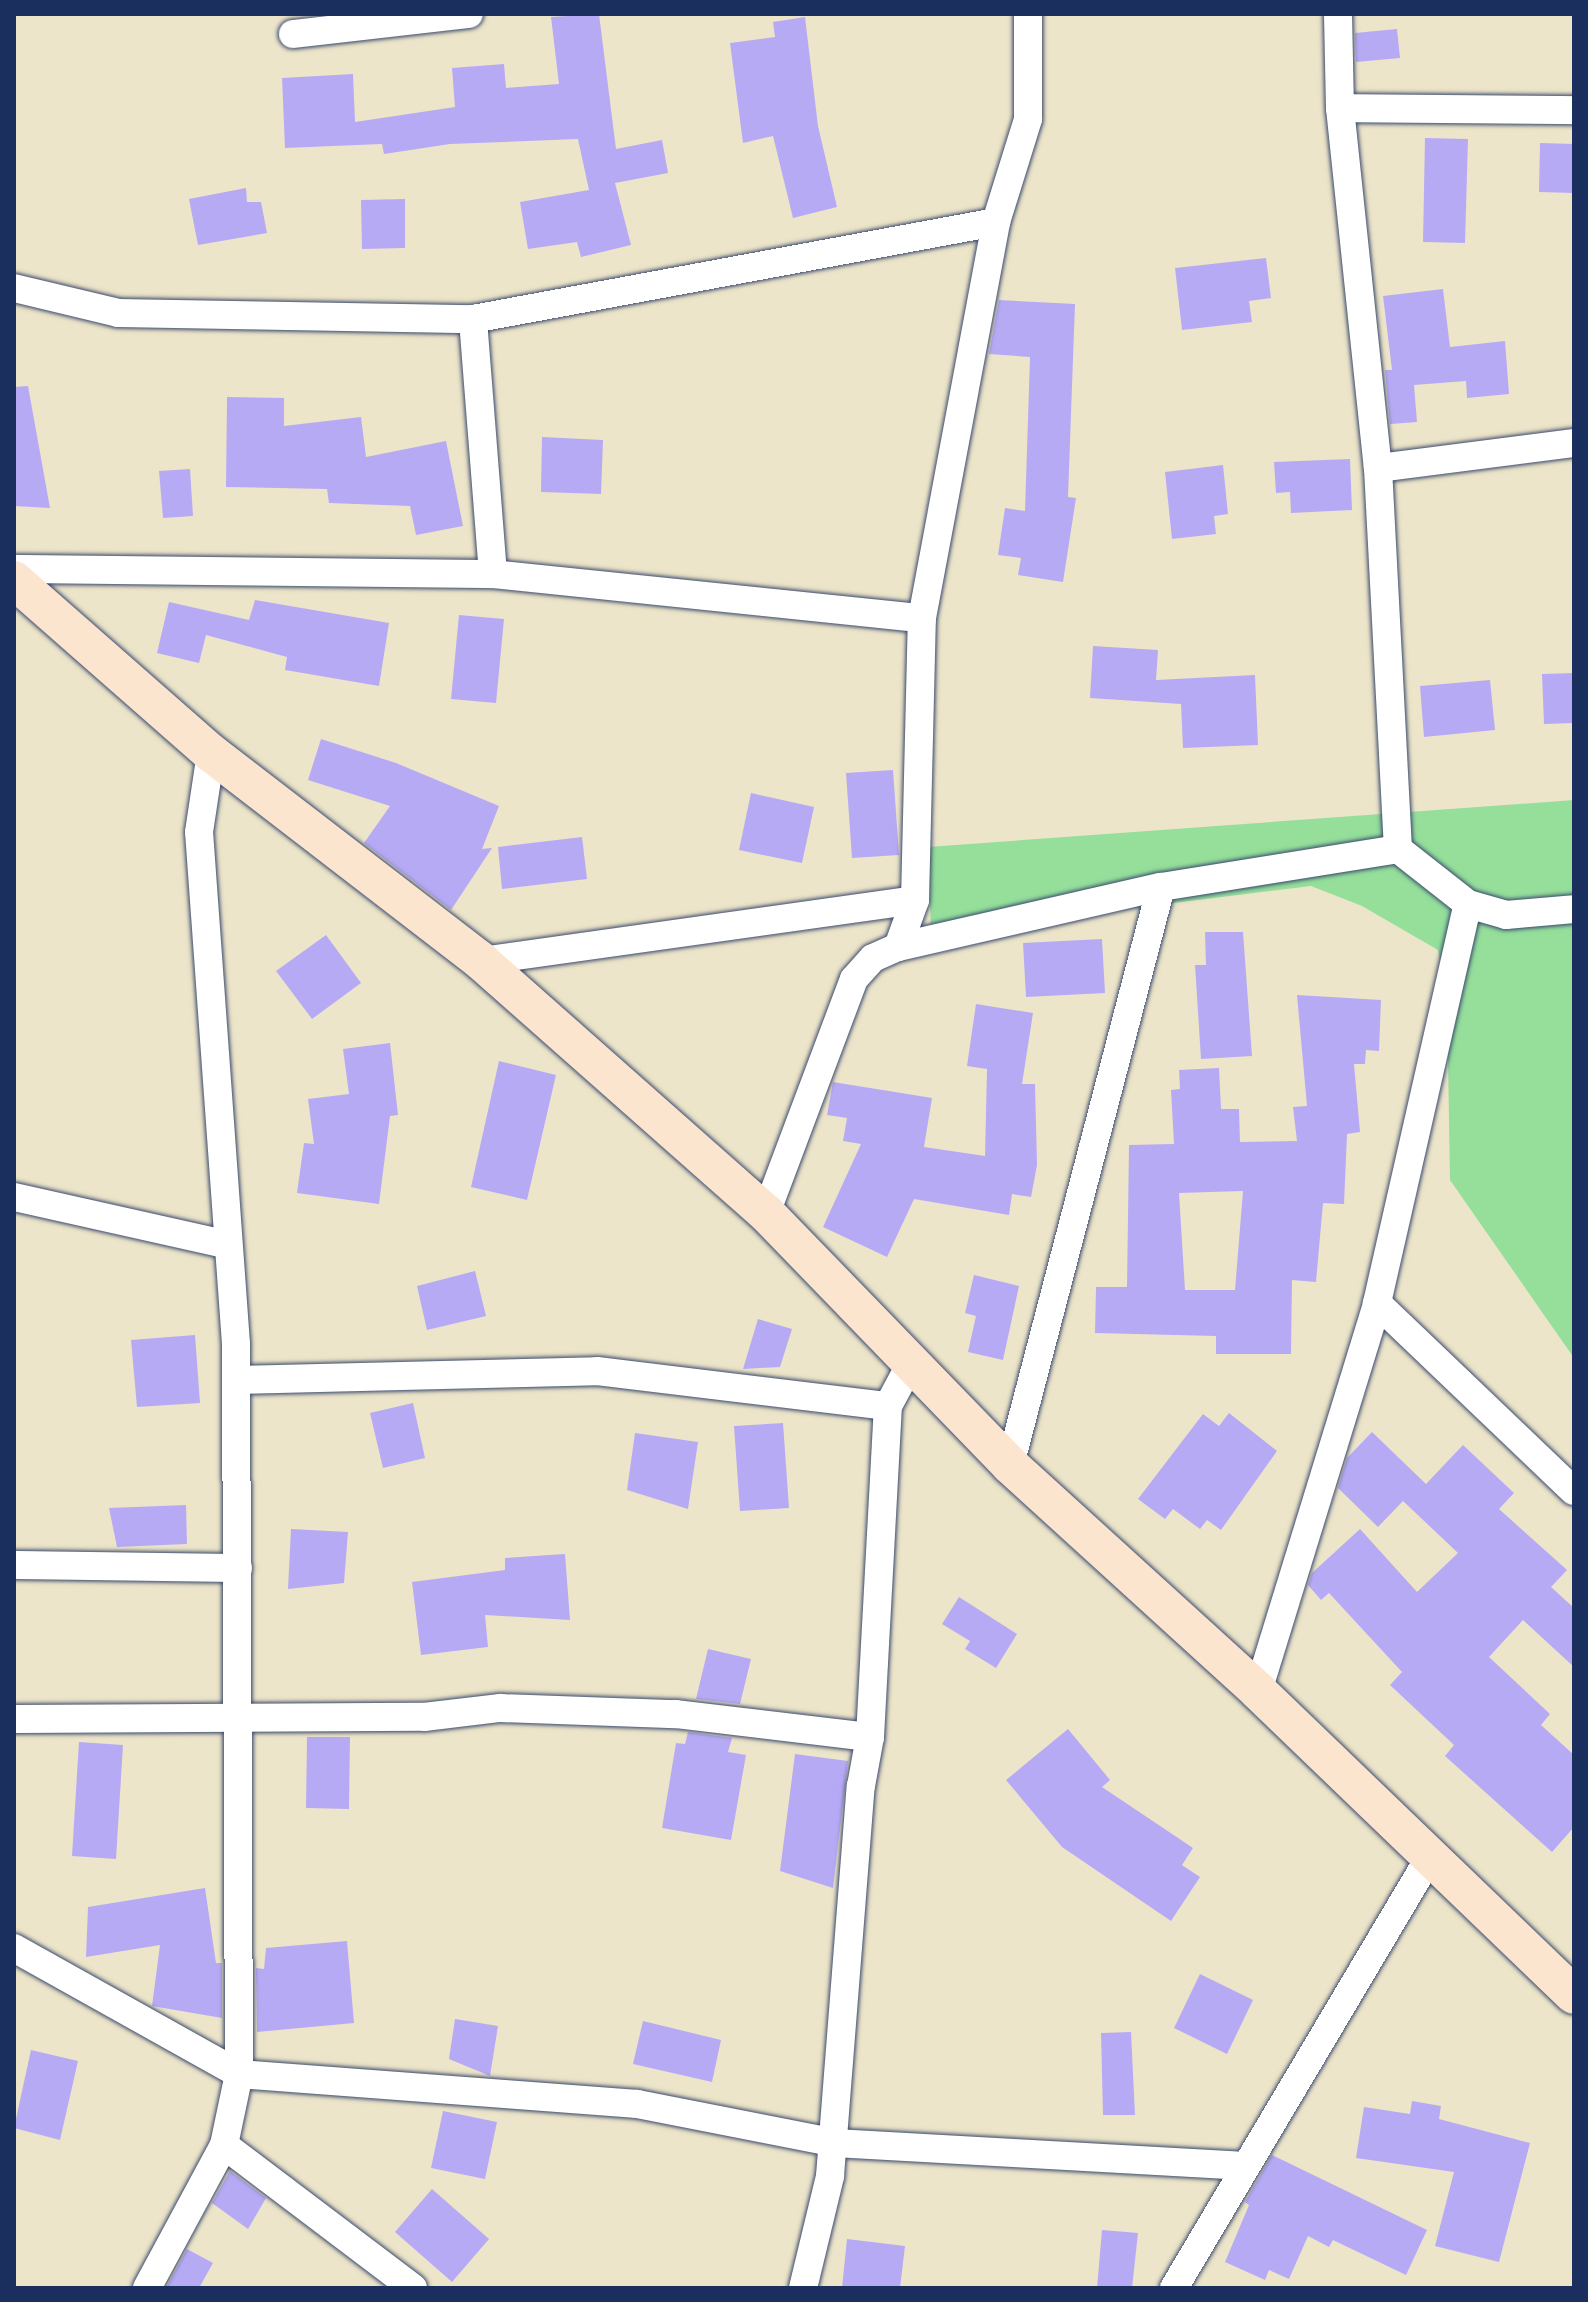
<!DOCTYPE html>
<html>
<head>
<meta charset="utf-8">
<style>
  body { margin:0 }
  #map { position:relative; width:1588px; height:2302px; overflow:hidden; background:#ede5c9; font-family:"Indie Flower",sans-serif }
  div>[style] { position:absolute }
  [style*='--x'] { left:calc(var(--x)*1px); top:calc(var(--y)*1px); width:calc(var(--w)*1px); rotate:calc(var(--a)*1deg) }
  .green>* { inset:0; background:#95df9b }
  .building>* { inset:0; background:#b7aaf5 }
  .roads { filter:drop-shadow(0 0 2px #3a4a6e) drop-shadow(0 0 2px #3a4a6e) }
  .street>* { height:28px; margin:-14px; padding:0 14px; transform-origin:14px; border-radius:14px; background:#fff }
  .secondary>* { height:38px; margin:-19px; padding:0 19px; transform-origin:19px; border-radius:19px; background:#fbe5cf }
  span { translate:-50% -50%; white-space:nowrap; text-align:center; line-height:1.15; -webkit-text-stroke:8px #f7f3e8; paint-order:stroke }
  .frame { position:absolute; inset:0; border:16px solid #1b2f5e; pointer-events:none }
</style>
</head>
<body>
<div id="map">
  <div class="green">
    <div style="clip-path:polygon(1574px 800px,1574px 1358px,1450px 1180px,1447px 1000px,1438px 950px,1362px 906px,1311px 886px,931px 933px,928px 847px)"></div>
  </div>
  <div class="building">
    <div style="clip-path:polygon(599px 14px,616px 149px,662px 140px,668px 173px,615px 183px,631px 245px,581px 257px,577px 242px,528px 249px,520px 202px,589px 190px,578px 139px,450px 144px,384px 154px,382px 144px,285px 148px,282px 78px,353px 74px,355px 122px,455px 107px,452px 68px,504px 64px,506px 88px,559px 84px,551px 17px)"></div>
    <div style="clip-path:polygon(805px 17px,818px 126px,837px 207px,793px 218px,773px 136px,743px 143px,730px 43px,775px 37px,773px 22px)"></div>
    <div style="clip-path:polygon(1397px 29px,1400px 58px,1356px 62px,1355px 33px)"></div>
    <div style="clip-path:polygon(1425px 138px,1468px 139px,1465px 243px,1423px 242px)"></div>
    <div style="clip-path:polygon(1540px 143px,1574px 144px,1574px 193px,1539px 192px)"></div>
    <div style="clip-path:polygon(246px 188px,247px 202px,261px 202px,267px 233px,198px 245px,189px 199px)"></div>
    <div style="clip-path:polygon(405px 199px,405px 248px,362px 249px,361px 200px)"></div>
    <div style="clip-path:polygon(1266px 258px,1271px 298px,1249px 301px,1252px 322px,1182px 330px,1175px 268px)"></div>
    <div style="clip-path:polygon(1443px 289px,1450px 347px,1505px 341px,1509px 394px,1467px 398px,1466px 381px,1414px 385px,1417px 422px,1390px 424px,1385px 370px,1392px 370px,1383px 296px)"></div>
    <div style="clip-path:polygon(999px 300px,1075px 304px,1068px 497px,1076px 498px,1063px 582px,1018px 575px,1021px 558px,998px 555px,1005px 508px,1025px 511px,1030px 357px,989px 354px)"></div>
    <div style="clip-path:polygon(28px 386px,50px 508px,14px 506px,14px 387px)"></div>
    <div style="clip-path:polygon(227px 397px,284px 398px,284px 426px,361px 417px,366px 457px,446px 441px,463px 526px,416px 535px,410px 506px,329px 503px,327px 489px,226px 487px)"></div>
    <div style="clip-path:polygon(542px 437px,603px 440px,601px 494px,541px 492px)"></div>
    <div style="clip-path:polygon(1350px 459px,1352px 510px,1291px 513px,1290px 492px,1276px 493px,1274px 462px)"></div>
    <div style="clip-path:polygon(1223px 465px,1228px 514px,1214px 516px,1216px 534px,1172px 539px,1165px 472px)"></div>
    <div style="clip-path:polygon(190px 469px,193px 516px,163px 518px,159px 471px)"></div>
    <div style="clip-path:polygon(255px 600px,389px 623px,379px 686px,285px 670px,287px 657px,206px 635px,199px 663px,157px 653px,169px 602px,249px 620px)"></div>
    <div style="clip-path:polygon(459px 615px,504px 619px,496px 703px,451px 699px)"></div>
    <div style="clip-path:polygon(1093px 646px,1158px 650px,1156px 680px,1255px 675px,1258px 745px,1183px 748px,1181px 704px,1090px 698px)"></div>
    <div style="clip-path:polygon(1574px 673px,1574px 723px,1544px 724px,1542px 674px)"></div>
    <div style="clip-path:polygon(1490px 680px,1495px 730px,1424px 737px,1420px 686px)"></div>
    <div style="clip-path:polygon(321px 739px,396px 763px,499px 806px,482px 849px,492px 848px,451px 910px,364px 843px,390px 806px,308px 780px)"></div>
    <div style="clip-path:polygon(893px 770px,899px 855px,852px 858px,846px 773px)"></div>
    <div style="clip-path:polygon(751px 793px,814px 807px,802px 863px,739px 850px)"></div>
    <div style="clip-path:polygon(582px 837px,587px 879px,502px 889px,498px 847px)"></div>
    <div style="clip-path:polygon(1205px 932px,1243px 932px,1252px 1056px,1201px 1059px,1195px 965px,1206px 965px)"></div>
    <div style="clip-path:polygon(326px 935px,361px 983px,312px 1019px,276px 971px)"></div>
    <div style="clip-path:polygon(1102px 939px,1105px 993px,1026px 997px,1023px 943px)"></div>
    <div style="clip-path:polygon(evenodd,1297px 995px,1381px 1000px,1379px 1051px,1366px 1050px,1365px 1064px,1354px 1064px,1360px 1132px,1347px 1134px,1344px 1204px,1323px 1203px,1316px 1282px,1292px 1280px,1291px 1354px,1216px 1354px,1216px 1336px,1095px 1333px,1096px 1287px,1127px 1287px,1129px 1145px,1174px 1144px,1171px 1090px,1180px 1089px,1179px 1070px,1219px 1068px,1221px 1109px,1239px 1109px,1240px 1142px,1297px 1141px,1293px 1107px,1307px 1106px,1297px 995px,1243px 1191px,1235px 1290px,1185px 1290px,1179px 1193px,1243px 1191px)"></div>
    <div style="clip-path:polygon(976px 1004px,1033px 1013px,1022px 1084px,1035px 1084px,1037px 1165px,1031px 1197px,1012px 1194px,1009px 1215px,914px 1199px,887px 1257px,823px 1227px,861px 1144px,843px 1141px,847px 1118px,827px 1115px,833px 1082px,932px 1098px,924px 1147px,985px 1156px,987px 1069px,967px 1066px)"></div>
    <div style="clip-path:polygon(390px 1043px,398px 1115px,390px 1116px,379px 1204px,297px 1193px,304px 1143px,314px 1144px,308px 1099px,349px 1094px,343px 1049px)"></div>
    <div style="clip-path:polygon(499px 1061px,556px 1075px,527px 1200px,471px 1187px)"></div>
    <div style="clip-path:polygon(475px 1271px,486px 1316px,427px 1330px,417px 1286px)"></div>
    <div style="clip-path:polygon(974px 1275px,1019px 1286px,1003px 1360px,968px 1352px,976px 1316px,965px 1313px)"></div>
    <div style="clip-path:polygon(758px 1319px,792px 1329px,780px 1367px,743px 1369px)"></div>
    <div style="clip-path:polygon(195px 1335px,200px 1403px,137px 1407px,131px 1340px)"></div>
    <div style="clip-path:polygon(413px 1403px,425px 1458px,383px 1468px,370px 1413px)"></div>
    <div style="clip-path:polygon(1229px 1413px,1277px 1451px,1221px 1530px,1207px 1520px,1200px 1529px,1173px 1509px,1165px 1519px,1138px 1499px,1203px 1414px,1219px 1426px)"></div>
    <div style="clip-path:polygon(783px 1423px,789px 1508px,740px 1511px,734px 1426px)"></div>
    <div style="clip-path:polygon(1372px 1432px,1426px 1484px,1463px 1445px,1514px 1493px,1499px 1509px,1567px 1570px,1551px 1587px,1574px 1608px,1574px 1667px,1523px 1620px,1489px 1657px,1550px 1714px,1541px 1725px,1574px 1755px,1574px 1827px,1552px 1852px,1445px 1756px,1454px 1745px,1390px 1685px,1402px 1672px,1329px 1593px,1321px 1600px,1308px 1585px,1312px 1573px,1360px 1529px,1417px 1592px,1458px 1553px,1403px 1501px,1378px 1527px,1338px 1488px,1347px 1458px)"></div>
    <div style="clip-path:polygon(635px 1433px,698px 1442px,688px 1509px,627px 1490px)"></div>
    <div style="clip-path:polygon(186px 1505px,187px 1544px,117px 1547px,109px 1508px)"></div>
    <div style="clip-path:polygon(291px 1529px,348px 1532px,344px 1583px,288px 1589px)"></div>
    <div style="clip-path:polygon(565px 1554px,570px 1620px,485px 1615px,488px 1647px,421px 1655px,412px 1582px,505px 1570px,505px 1558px)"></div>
    <div style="clip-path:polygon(959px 1597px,1017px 1634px,996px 1668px,965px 1649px,970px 1641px,942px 1624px)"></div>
    <div style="clip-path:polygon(708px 1649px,751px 1659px,740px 1704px,696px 1699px)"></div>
    <div style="clip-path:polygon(1068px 1729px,1110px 1780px,1102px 1787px,1193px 1848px,1182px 1865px,1200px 1877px,1171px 1921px,1062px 1847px,1006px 1780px)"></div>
    <div style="clip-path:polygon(688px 1732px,732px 1738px,728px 1752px,746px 1755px,731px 1840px,662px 1828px,676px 1743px,685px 1744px)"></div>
    <div style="clip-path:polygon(307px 1737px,350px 1737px,349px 1809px,306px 1808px)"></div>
    <div style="clip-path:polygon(79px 1742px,123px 1745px,116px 1859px,72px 1856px)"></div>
    <div style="clip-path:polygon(795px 1754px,848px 1761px,833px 1888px,780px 1871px)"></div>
    <div style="clip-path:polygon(205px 1888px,216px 1963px,222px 1963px,222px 2018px,152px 2006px,160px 1945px,86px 1957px,88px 1907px)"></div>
    <div style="clip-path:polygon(347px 1941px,354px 2023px,257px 2032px,256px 1968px,264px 1969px,266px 1948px)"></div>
    <div style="clip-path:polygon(1200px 1974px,1253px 2000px,1227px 2054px,1174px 2028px)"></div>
    <div style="clip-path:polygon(455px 2019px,498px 2026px,490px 2076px,449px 2059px)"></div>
    <div style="clip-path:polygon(643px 2021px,721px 2040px,712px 2082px,633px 2064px)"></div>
    <div style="clip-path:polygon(1131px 2032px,1135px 2115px,1103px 2115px,1101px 2033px)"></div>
    <div style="clip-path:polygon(31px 2050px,78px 2061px,60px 2140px,14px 2128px)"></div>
    <div style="clip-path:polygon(1412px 2101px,1441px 2106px,1439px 2119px,1530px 2143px,1499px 2262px,1435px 2246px,1454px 2172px,1356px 2158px,1364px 2107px,1410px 2114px)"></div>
    <div style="clip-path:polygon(443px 2111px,497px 2122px,485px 2179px,431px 2168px)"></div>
    <div style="clip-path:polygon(1272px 2155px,1427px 2230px,1406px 2275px,1333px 2240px,1329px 2247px,1308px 2236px,1289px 2279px,1269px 2270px,1265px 2280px,1225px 2262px,1249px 2205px,1245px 2202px)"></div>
    <div style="clip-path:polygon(230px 2171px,266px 2198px,248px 2229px,212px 2203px)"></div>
    <div style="clip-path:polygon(432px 2189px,489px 2239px,452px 2282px,395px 2232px)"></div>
    <div style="clip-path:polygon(1102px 2230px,1138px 2233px,1132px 2288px,1097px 2288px)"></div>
    <div style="clip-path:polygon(847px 2239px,905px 2246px,900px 2288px,842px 2288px)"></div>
    <div style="clip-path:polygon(187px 2249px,213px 2263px,199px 2288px,166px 2288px)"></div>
  </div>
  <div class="roads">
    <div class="street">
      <div style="--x:1338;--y:14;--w:94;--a:88.8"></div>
      <div style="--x:1340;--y:108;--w:362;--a:84"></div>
      <div style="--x:1378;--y:468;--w:382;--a:87"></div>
      <div style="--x:1398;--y:849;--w:89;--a:38.2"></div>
      <div style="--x:1468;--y:904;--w:40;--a:16"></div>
      <div style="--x:1506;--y:915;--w:68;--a:-5"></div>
      <div style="--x:293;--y:34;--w:177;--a:-6.5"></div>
      <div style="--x:1340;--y:108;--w:234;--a:0.5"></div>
      <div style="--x:14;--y:288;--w:107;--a:13.5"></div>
      <div style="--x:118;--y:313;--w:355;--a:1"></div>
      <div style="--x:473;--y:319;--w:532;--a:-10.51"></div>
      <div style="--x:1378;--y:468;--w:198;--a:-7.3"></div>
      <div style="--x:14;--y:569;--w:479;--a:0.6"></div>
      <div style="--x:493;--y:574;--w:256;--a:-94.5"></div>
      <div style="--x:493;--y:574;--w:431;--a:5.9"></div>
      <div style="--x:898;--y:947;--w:270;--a:-12.9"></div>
      <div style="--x:1161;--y:887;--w:240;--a:-9.1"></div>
      <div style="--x:481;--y:961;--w:438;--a:-8"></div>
      <div style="--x:14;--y:1197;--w:216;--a:12.6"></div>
      <div style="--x:766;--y:1213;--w:250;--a:-69.4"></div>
      <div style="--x:854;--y:979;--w:28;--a:-48"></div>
      <div style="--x:873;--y:958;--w:27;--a:-24"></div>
      <div style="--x:898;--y:947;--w:50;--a:-70.1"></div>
      <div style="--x:915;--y:900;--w:282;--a:-88.6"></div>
      <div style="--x:922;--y:618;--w:403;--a:-79.4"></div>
      <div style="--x:996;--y:222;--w:108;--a:-72.7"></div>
      <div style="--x:1028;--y:119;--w:105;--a:-90"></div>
      <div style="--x:1377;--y:1303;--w:272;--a:43.7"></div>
      <div style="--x:237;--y:1380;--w:360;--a:-1.4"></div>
      <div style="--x:597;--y:1371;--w:293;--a:6.9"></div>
      <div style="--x:888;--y:1406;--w:47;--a:-61.8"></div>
      <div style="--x:1010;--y:1465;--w:597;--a:-75.36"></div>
      <div style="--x:14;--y:1565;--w:224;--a:0.8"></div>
      <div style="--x:1258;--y:1691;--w:406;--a:-72.9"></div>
      <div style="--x:1377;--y:1303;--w:409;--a:-77.2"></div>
      <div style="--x:14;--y:1719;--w:410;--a:-0.3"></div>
      <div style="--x:424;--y:1717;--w:77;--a:-6.8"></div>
      <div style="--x:500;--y:1708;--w:176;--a:2"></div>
      <div style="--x:676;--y:1714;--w:195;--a:6.8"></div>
      <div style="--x:14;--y:1948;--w:258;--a:29.2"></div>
      <div style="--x:239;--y:2074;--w:399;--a:4.3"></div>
      <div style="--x:637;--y:2104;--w:202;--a:11.1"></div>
      <div style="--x:835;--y:2143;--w:411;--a:3.2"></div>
      <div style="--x:224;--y:2145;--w:237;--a:37.1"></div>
      <div style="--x:147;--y:2288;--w:162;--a:-61.7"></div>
      <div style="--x:224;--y:2145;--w:73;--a:-78.1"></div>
      <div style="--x:239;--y:2074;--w:730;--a:-90.24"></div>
      <div style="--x:236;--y:1344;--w:513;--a:-94.13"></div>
      <div style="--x:199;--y:832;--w:80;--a:-81.4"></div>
      <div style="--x:803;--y:2288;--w:115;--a:-76.4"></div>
      <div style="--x:830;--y:2176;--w:391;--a:-85.5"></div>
      <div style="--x:861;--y:1786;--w:50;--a:-79.6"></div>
      <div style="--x:870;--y:1737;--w:331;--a:-86.9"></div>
      <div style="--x:1174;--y:2288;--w:504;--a:-59.31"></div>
    </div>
    <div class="secondary">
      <div style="--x:14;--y:580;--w:262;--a:41.3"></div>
      <div style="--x:211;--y:753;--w:341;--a:37.6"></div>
      <div style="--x:481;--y:961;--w:380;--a:41.5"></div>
      <div style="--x:766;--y:1213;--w:351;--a:45.9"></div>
      <div style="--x:1010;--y:1465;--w:336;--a:42.3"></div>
      <div style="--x:1258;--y:1691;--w:438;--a:43.9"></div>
    </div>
  </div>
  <div class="frame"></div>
</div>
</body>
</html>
